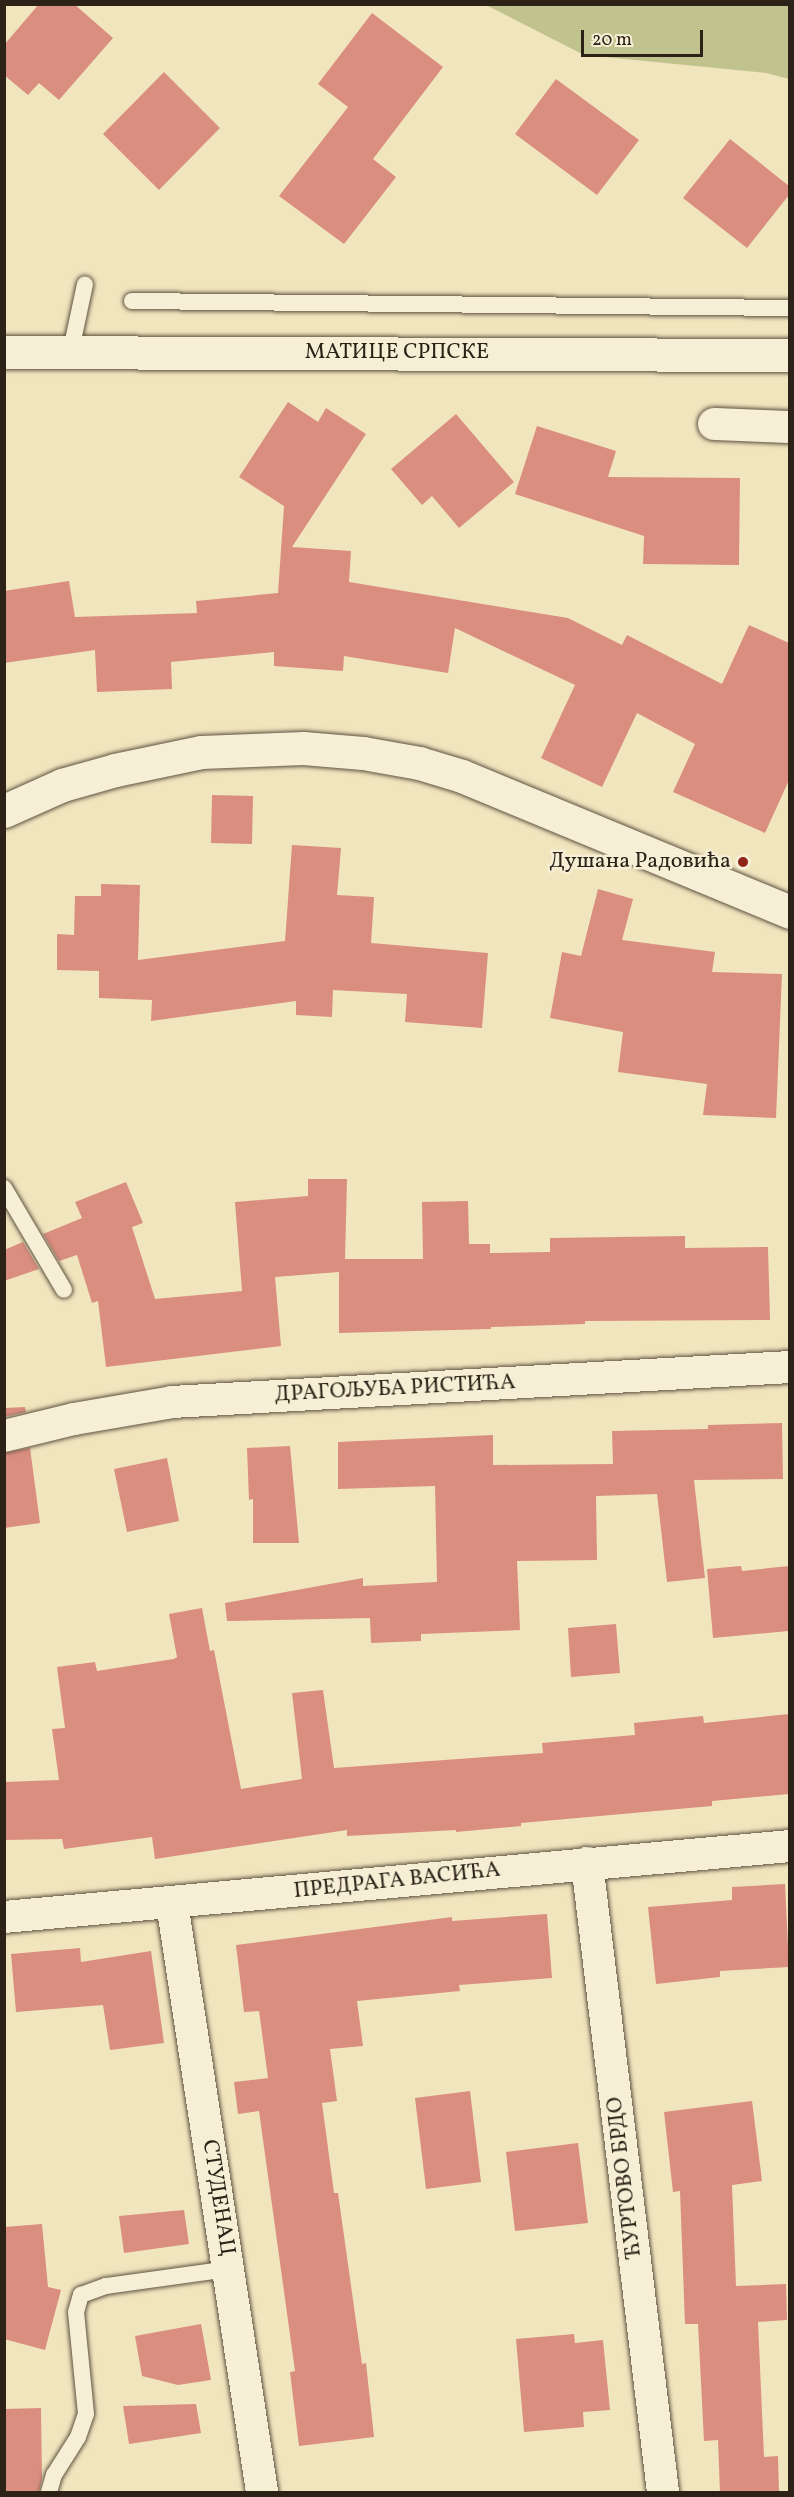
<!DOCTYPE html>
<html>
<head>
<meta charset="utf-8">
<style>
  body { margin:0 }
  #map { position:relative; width:794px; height:2497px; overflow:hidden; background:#f1e5be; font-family:Vollkorn,serif }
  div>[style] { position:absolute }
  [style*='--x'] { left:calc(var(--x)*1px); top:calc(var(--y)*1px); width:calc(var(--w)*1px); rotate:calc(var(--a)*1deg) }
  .green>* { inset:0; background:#c0c38e }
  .building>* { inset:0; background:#da8e7f }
  .roads { filter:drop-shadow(0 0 2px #5e5342) drop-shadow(0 0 2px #5e5342) }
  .service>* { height:16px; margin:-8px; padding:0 8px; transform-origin:8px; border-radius:8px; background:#f6eed5 }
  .minor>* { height:32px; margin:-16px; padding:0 16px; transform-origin:16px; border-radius:16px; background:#f6eed5 }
  .secondary>* { height:33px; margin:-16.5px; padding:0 16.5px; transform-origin:16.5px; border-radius:16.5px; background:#f6eed5 }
  .dots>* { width:16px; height:16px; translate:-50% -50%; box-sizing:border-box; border:3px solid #f6eed5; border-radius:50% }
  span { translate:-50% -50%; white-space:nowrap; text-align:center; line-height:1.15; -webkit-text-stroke:5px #f6eed5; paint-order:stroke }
  .street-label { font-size:22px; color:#2d2218 }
  .poi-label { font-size:22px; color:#2d2218 }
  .right { translate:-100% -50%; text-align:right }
  .frame { position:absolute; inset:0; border:6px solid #2d2218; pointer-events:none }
  .scale { position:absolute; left:581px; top:30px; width:122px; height:27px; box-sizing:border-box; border:3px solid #2d2218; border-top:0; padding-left:8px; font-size:18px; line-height:21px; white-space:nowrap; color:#2d2218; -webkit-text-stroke:4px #f6eed5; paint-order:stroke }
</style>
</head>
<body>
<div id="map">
  <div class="green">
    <div style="clip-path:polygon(486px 5px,789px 5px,789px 79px,766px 73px,584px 55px)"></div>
  </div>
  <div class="building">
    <div style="clip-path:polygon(39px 4px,74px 4px,113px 38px,59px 100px,39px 83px,28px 95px,4px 75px,4px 45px)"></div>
    <div style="clip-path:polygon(372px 13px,443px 67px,373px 159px,396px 177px,344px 244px,279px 196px,348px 107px,318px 84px)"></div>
    <div style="clip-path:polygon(164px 72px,220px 128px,159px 190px,103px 134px)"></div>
    <div style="clip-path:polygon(556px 79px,639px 140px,597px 195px,515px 134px)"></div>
    <div style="clip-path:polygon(730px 139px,789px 186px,789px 195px,747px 248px,683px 198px)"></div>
    <div style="clip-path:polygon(288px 402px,318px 422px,326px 408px,366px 434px,292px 547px,351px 551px,349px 582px,568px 618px,622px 645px,627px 635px,722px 684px,749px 625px,789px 643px,789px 780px,765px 833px,673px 792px,695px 744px,637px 713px,602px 787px,541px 758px,575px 685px,455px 628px,448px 673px,344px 656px,343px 671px,274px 666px,274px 652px,171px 662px,172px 689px,97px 692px,95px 650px,4px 663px,4px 591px,69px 581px,75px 617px,197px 613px,196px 601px,278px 593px,284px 506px,239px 477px)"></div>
    <div style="clip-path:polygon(456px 414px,514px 482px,459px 528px,432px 496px,422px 505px,391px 469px)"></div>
    <div style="clip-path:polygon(537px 426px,616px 451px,608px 477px,740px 478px,739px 565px,643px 564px,644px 536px,515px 494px)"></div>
    <div style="clip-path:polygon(212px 795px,253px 796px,252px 844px,211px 843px)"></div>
    <div style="clip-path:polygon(292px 845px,341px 848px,337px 895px,374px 897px,371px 943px,488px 953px,482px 1028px,405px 1022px,407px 994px,333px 990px,332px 1017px,296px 1015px,296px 1001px,151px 1021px,152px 1000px,99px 998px,99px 971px,57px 970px,57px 934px,74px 935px,75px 896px,101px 896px,101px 884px,140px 885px,138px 960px,285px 941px)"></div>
    <div style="clip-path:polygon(598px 889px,633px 899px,622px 940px,715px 952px,712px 972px,782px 974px,776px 1118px,703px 1115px,707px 1084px,618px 1072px,623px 1032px,550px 1018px,562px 952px,581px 956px)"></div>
    <div style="clip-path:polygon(308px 1179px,347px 1179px,345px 1259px,423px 1259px,422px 1202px,468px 1201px,469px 1244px,490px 1244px,490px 1253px,550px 1252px,550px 1238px,685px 1236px,685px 1248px,768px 1247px,770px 1320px,585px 1321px,585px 1324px,491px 1327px,491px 1329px,339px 1333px,339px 1272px,275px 1277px,281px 1346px,106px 1367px,98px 1301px,92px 1303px,77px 1255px,59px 1261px,43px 1234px,82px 1218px,75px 1202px,126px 1182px,143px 1223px,132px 1227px,155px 1299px,242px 1291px,235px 1202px,308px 1196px)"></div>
    <div style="clip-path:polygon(23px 1242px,39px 1269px,4px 1281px,4px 1250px)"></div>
    <div style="clip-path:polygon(25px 1407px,26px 1412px,4px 1417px,4px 1408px)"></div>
    <div style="clip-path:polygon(782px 1423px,783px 1479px,694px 1480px,705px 1578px,667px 1582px,657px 1494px,596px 1496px,597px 1560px,517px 1561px,520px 1630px,421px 1634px,421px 1641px,371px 1643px,370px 1618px,227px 1621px,225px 1603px,363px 1578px,363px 1586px,437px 1582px,435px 1486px,338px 1489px,338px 1442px,493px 1435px,493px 1465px,613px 1464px,612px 1431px,708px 1429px,708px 1425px)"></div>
    <div style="clip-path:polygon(290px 1446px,299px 1543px,253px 1543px,253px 1499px,249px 1500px,247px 1448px)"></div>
    <div style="clip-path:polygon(30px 1448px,40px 1523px,4px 1528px,4px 1453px)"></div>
    <div style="clip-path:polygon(167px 1458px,179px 1521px,127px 1532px,114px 1469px)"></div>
    <div style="clip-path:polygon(741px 1566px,742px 1571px,789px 1566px,789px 1631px,713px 1638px,707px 1569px)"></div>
    <div style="clip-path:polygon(202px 1608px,210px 1651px,214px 1650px,241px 1789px,302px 1779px,292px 1693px,323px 1690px,334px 1768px,543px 1753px,542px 1743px,635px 1735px,634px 1723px,703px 1716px,704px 1723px,789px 1714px,789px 1794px,712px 1801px,712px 1806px,521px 1823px,521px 1826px,456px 1832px,456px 1830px,347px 1836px,347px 1830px,155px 1859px,152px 1837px,64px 1849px,62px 1839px,4px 1840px,4px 1782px,59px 1780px,52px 1729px,65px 1728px,57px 1667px,95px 1662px,97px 1671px,174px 1659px,177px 1657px,169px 1614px)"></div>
    <div style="clip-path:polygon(616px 1624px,620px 1673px,571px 1677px,568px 1628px)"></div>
    <div style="clip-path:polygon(785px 1884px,789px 1967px,720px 1971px,720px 1977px,656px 1984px,648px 1907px,732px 1900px,732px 1887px)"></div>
    <div style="clip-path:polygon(547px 1914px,552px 1978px,459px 1985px,460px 1991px,357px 2001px,363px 2046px,330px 2049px,337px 2101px,322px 2103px,334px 2193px,338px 2193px,362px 2364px,366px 2363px,374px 2437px,299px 2446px,290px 2372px,295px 2371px,259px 2111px,238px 2114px,234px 2082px,268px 2078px,259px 2011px,244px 2012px,236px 1945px,452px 1917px,452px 1921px)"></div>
    <div style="clip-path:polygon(80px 1948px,81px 1962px,151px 1951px,164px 2043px,110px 2050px,103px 2005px,16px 2012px,11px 1954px)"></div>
    <div style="clip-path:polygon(470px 2091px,481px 2182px,426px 2189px,415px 2098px)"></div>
    <div style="clip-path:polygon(752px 2101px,762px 2181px,732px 2185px,736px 2286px,786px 2284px,787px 2320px,758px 2322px,764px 2457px,778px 2456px,779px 2493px,720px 2493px,718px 2440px,704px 2441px,698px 2324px,685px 2324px,680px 2191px,673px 2192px,664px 2112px)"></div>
    <div style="clip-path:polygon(578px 2143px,588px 2223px,515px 2231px,506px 2152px)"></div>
    <div style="clip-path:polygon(184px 2210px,189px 2244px,124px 2253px,119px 2216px)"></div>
    <div style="clip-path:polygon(42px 2224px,48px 2287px,61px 2290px,45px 2350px,4px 2339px,4px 2227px)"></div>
    <div style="clip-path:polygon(201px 2324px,211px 2380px,178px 2385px,142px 2376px,135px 2336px)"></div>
    <div style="clip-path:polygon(574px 2334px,575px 2343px,603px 2340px,610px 2410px,583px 2412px,584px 2427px,524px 2432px,516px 2339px)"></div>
    <div style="clip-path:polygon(196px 2404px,201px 2433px,129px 2444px,123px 2406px)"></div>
    <div style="clip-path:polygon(41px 2408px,42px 2478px,39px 2493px,4px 2493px,4px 2409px)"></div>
  </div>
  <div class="roads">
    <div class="service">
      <div style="--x:132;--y:301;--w:658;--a:0.61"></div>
      <div style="--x:71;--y:350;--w:67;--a:-78"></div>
      <div style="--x:4;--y:1188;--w:118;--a:59.5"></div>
      <div style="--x:49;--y:2492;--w:18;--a:-74"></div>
      <div style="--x:54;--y:2475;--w:45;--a:-57.7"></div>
      <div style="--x:78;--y:2437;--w:24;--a:-71"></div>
      <div style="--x:86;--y:2414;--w:102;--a:-95.6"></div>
      <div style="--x:76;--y:2312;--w:18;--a:-74"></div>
      <div style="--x:81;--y:2295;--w:27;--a:-20"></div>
      <div style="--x:106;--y:2286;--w:124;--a:-7.9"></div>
    </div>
    <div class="minor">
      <div style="--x:714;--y:424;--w:76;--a:2.3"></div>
      <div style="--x:4;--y:1436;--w:72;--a:-13.7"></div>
      <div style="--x:74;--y:1419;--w:99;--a:-9.8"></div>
      <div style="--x:172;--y:1402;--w:619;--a:-3.24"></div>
      <div style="--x:587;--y:1863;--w:634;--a:83.11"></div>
      <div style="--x:172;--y:1903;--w:596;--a:81.31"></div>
      <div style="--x:4;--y:1917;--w:789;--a:-5.16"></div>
    </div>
    <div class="secondary">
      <div style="--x:4;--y:352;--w:786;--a:0.22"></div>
      <div style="--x:4;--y:811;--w:64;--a:-24.1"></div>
      <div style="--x:62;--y:785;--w:55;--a:-15.8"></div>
      <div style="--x:115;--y:770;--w:88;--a:-11.8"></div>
      <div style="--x:201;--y:752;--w:102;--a:-2.2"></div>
      <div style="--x:303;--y:748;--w:60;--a:4.8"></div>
      <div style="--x:363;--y:753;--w:57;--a:10.1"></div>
      <div style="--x:419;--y:763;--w:45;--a:16.8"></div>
      <div style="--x:462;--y:776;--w:355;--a:22.5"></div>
    </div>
  </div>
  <div class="dots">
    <div style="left:743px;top:862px;background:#8f2418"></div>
  </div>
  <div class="street-label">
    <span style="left:397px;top:353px">МАТИЦЕ СРПСКЕ</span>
    <span style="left:395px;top:1389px;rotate:-3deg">ДРАГОЉУБА РИСТИЋА</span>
    <span style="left:397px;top:1881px;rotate:-6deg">ПРЕДРАГА ВАСИЋА</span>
    <span style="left:625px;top:2178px;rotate:-97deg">ЋУРТОВО БРДО</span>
    <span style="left:218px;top:2198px;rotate:81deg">СТУДЕНАЦ</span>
  </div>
  <div class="poi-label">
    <span class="right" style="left:731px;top:862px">Душана Радовића</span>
  </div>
  <div class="frame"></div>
  <div class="scale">20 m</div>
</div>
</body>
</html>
